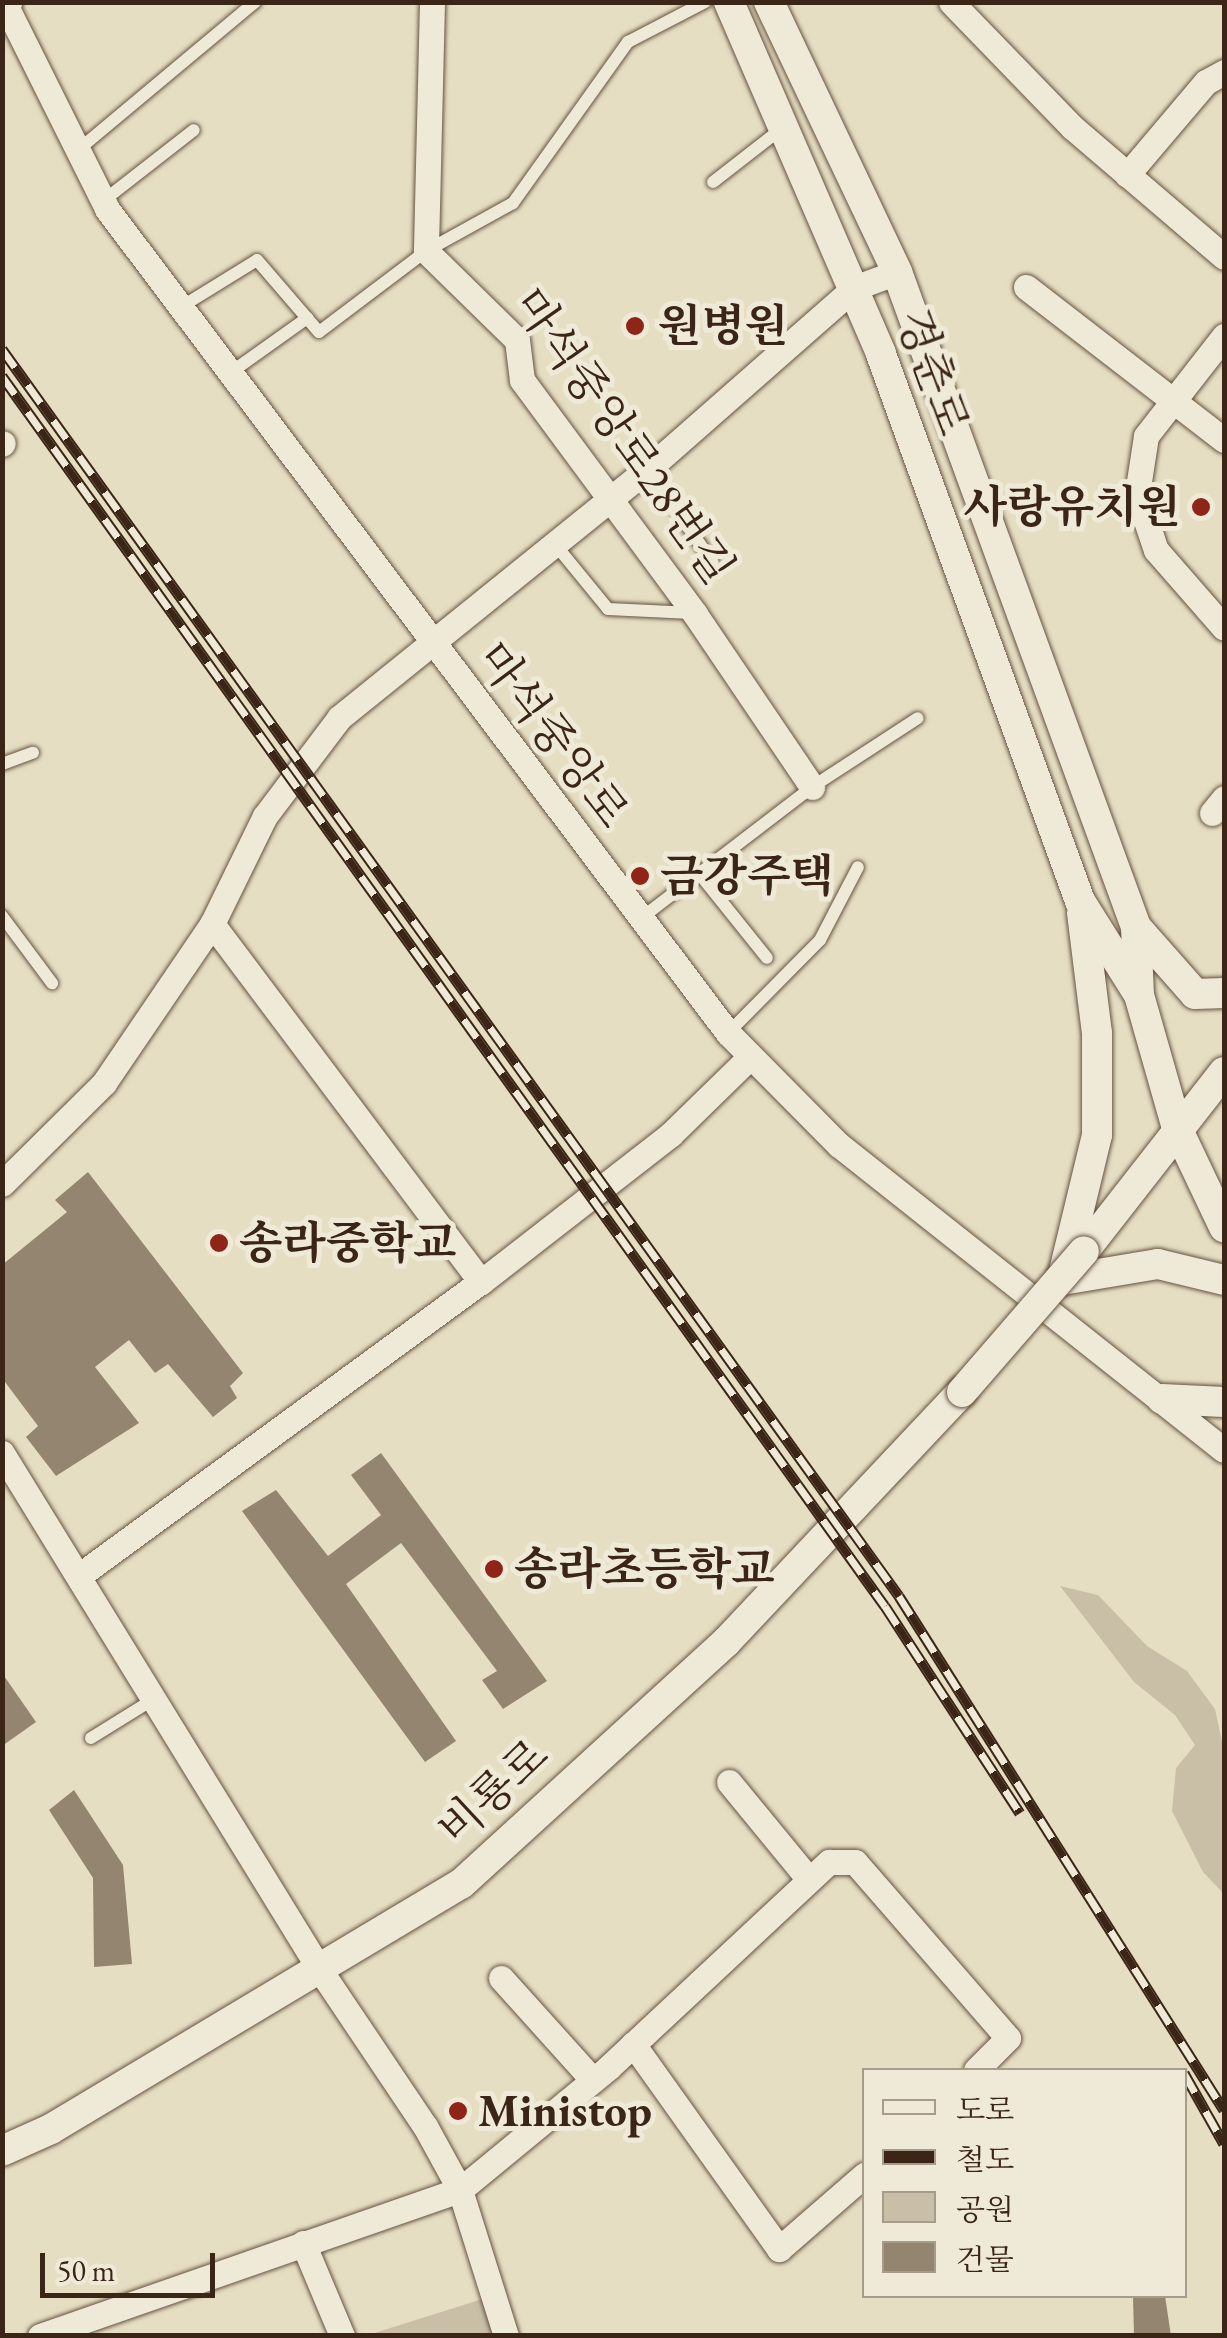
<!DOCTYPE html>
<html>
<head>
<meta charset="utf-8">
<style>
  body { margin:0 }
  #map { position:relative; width:1227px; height:2338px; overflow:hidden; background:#e6dec3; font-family:"EB Garamond","Noto Serif KR",serif }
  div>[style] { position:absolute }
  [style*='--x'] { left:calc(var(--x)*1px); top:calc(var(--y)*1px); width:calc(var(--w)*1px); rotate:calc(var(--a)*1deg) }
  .green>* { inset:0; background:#c9bfa6 }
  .building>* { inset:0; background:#948570 }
  .roads { filter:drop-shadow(0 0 2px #665341) drop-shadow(0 0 2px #665341) }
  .service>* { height:12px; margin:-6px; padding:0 6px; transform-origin:6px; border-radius:6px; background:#efead8 }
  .minor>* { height:25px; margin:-12.5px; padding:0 12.5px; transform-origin:12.5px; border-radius:12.5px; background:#efead8 }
  .tertiary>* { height:30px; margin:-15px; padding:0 15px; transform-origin:15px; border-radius:15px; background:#efead8 }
  .secondary>* { height:35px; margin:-17.5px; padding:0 17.5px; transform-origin:17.5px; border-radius:17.5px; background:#efead8 }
  .rail>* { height:11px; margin-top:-5.5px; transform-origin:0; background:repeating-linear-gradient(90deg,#efead8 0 22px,#3b2516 0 44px); box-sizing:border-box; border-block:2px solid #3b2516 }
  .bridges { filter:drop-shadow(0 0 2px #665341) drop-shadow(0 0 2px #665341) }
  .tertiary-bridge>* { height:30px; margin:-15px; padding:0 15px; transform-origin:15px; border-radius:15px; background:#efead8 }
  .dots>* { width:28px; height:28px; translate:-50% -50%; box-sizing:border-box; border:5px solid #efead8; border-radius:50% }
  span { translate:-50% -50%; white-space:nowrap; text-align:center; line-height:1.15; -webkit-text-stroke:10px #efead8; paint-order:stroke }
  .poi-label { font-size:45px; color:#3b2516; font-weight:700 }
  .left { translate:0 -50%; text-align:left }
  .right { translate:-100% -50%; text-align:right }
  .street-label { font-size:45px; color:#3b2516 }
  .frame { position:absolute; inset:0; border:5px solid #3b2516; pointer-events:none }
  .legend { position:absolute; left:862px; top:2068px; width:325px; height:230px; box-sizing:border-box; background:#efead8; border:2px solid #a79b8a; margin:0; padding:12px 18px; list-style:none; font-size:30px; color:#3b2516 }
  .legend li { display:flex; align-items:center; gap:20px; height:50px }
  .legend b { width:50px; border:2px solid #a79b8a }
  .scale { position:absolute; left:40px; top:2253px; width:175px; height:45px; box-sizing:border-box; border:5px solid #3b2516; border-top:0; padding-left:12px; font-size:30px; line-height:35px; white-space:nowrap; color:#3b2516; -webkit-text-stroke:8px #efead8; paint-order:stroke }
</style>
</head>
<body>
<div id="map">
  <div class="green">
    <div style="clip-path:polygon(1060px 1586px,1098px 1595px,1147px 1646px,1187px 1671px,1215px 1709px,1224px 1751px,1224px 1894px,1203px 1872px,1172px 1811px,1176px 1768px,1195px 1745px,1175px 1715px,1134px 1682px)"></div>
    <div style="clip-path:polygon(492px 2296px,506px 2336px,365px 2336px)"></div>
  </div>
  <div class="building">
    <div style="clip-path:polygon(88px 1172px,243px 1373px,230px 1386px,237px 1398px,213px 1417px,168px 1364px,155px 1373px,129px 1340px,95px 1367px,139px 1423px,56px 1476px,26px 1437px,38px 1426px,2px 1378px,2px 1265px,67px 1212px,55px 1200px)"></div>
    <div style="clip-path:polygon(381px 1453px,547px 1681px,503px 1709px,482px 1680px,497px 1671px,401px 1543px,346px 1584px,456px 1741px,425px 1762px,242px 1511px,276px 1490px,328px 1556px,381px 1515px,351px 1475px)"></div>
    <div style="clip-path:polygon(2px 1673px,36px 1722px,2px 1746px)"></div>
    <div style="clip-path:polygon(74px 1790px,123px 1865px,132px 1964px,94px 1967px,93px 1878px,49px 1810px)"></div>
    <div style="clip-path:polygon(1133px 2296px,1165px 2296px,1171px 2336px,1134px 2336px)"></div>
  </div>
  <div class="roads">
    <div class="service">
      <div style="--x:78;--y:150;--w:231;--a:-39.9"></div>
      <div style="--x:713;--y:182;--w:86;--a:-37.9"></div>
      <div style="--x:103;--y:201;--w:115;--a:-38"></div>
      <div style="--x:181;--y:307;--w:89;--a:-31.7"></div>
      <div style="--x:257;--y:260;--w:95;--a:49.3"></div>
      <div style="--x:319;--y:332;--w:134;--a:-37.1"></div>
      <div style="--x:426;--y:251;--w:99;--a:-28.9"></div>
      <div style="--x:513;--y:203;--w:198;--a:-54.5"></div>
      <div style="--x:628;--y:42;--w:87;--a:-27.5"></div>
      <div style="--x:230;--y:373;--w:95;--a:-35.5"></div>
      <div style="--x:648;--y:469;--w:114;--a:55.3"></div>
      <div style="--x:554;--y:543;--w:85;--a:50.7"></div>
      <div style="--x:608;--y:609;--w:84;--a:2.7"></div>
      <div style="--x:2;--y:764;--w:33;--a:-20"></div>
      <div style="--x:698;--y:872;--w:110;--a:51.3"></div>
      <div style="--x:2;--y:916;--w:84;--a:53.3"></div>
      <div style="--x:640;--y:919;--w:217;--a:-37.5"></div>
      <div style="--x:812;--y:787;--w:126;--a:-33.1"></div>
      <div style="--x:728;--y:1033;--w:131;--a:-45.3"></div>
      <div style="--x:820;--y:940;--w:82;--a:-62.5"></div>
      <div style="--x:91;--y:1738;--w:74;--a:-31.8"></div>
    </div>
    <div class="minor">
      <div style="--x:4;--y:2;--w:231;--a:63.5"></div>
      <div style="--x:107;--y:209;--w:1032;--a:53"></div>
      <div style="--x:728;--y:1033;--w:158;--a:45.3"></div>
      <div style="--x:839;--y:1145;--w:491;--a:38.4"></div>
      <div style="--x:432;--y:2;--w:249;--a:91.4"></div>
      <div style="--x:426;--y:251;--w:127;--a:44.4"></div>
      <div style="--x:517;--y:340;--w:40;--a:82.9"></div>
      <div style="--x:522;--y:380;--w:291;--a:53.5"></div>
      <div style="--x:695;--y:614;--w:209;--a:55.9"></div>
      <div style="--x:951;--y:2;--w:174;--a:45.9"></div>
      <div style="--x:1072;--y:127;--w:200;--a:40.5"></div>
      <div style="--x:1127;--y:175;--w:122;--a:-49.7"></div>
      <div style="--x:1206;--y:82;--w:21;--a:-29"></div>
      <div style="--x:1026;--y:287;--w:250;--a:37.7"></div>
      <div style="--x:1224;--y:336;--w:127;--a:128"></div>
      <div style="--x:1146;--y:436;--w:59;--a:98.8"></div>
      <div style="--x:1137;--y:494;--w:59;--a:71.3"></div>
      <div style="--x:1156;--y:550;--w:103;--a:48.9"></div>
      <div style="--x:2;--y:444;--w:1;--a:-45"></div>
      <div style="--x:1212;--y:813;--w:19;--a:-51"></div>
      <div style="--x:2;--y:1184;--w:144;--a:-44.7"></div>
      <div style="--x:104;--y:1083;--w:192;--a:-55.8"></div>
      <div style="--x:212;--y:924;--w:120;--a:-63.9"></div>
      <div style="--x:265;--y:816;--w:123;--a:-52.9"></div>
      <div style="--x:339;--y:718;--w:397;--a:-38.9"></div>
      <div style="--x:648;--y:469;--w:274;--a:-41.3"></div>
      <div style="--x:854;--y:288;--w:46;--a:-20.4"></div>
      <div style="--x:481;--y:1282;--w:241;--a:-37.9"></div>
      <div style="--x:671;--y:1134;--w:109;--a:-44.3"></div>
      <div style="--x:2;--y:1453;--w:607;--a:58.4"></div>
      <div style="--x:320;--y:1970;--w:188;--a:56.1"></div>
      <div style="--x:425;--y:2126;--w:73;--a:61.3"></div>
      <div style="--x:460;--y:2190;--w:153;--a:72.5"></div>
      <div style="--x:80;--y:1575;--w:497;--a:-36.2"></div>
      <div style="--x:481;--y:1282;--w:448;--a:-126.9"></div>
      <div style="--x:729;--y:1782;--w:123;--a:50.6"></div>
      <div style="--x:501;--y:1978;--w:137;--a:48"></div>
      <div style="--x:633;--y:2044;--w:252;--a:54.5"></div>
      <div style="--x:779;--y:2249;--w:113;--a:-41"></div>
      <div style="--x:303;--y:2243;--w:101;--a:67.2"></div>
      <div style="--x:40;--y:2336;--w:445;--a:-19.2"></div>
      <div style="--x:460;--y:2190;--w:193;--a:-39.5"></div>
      <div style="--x:609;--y:2067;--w:301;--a:-43"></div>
      <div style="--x:829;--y:1862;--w:26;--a:0"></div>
      <div style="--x:855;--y:1862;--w:233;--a:49"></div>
      <div style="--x:1008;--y:2038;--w:45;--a:135"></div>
    </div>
    <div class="tertiary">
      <div style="--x:729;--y:2;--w:383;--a:66.6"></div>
      <div style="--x:881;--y:354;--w:582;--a:70.01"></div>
      <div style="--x:1080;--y:901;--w:107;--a:57.9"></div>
      <div style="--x:769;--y:2;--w:299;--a:64.6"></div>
      <div style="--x:897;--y:272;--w:697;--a:69.95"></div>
      <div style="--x:1136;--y:927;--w:68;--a:87.5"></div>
      <div style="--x:1139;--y:995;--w:138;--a:74.1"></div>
      <div style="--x:1177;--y:1128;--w:110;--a:64.6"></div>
      <div style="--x:1082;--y:913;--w:121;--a:82.9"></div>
      <div style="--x:1097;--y:1033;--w:102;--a:90"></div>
      <div style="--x:1097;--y:1135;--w:149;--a:103.6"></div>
      <div style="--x:1062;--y:1280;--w:97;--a:-9.5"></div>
      <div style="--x:1158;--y:1264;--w:68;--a:13.6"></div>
      <div style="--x:1136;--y:927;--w:89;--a:48.6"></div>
      <div style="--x:1195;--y:994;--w:29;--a:-2"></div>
      <div style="--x:1084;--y:1251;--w:227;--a:-52"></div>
      <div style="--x:1162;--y:1399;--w:62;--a:2.8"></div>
      <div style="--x:2;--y:2151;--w:54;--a:-24.2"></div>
      <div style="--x:51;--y:2129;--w:478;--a:-30.9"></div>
      <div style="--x:461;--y:1884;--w:359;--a:-42.4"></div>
      <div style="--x:726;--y:1642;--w:344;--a:-46.7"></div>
    </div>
    <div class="secondary">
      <div style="--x:2;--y:4;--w:3;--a:-45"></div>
    </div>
  </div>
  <div class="rail">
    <div style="--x:2;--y:349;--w:1536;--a:54.27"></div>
    <div style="--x:899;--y:1596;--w:608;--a:57.7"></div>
    <div style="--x:2;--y:376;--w:1514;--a:54.33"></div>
    <div style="--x:885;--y:1606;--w:247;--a:56.9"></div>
    <div style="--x:1184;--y:2073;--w:81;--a:60.6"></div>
  </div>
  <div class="bridges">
    <div class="tertiary-bridge">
      <div style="--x:962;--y:1392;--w:186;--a:-49.1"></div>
    </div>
  </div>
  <div class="dots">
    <div style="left:635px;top:326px;background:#8f2418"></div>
    <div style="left:1201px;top:507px;background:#8f2418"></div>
    <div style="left:640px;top:876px;background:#8f2418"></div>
    <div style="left:219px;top:1243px;background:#8f2418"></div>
    <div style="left:494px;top:1569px;background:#8f2418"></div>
    <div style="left:458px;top:2111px;background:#8f2418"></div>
  </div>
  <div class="poi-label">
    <span class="left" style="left:658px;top:326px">원병원</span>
    <span class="right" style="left:1181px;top:507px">사랑유치원</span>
    <span class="left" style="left:660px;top:876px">금강주택</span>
    <span class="left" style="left:239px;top:1243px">송라중학교</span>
    <span class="left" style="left:514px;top:1569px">송라초등학교</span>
    <span class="left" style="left:478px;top:2111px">Ministop</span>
  </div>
  <div class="street-label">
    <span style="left:933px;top:372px;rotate:70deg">경춘로</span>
    <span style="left:624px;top:436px;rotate:55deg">마석중앙로28번길</span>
    <span style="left:553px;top:735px;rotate:53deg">마석중앙로</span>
    <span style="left:493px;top:1792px;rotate:-43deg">비룡로</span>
  </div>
  <div class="frame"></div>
  <ul class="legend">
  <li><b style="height:12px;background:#efead8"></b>도로</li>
  <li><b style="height:12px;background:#3b2516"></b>철도</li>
  <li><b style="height:28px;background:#c9bfa6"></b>공원</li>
  <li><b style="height:28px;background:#948570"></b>건물</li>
  </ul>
  <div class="scale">50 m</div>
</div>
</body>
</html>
